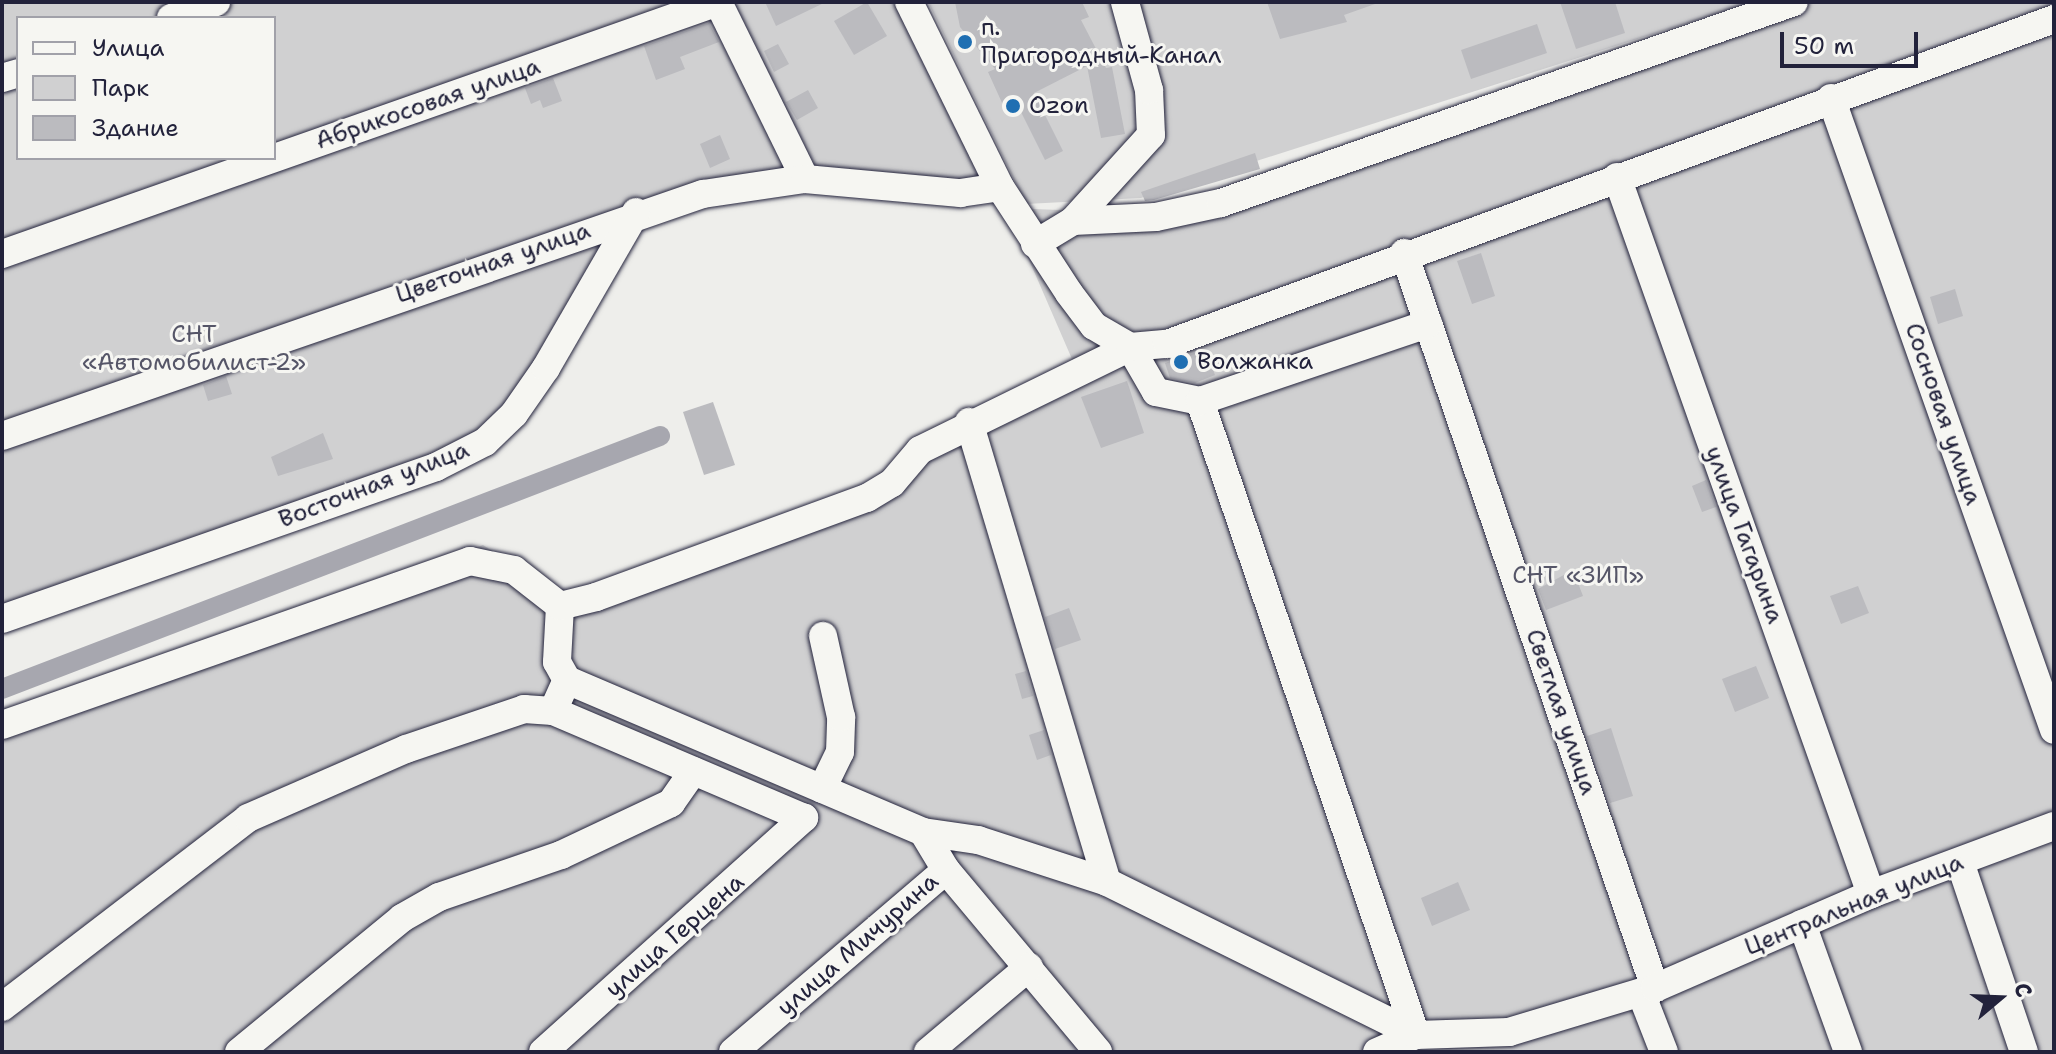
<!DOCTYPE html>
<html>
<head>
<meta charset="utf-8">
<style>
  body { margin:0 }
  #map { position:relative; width:2056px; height:1054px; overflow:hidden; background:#eeeeeb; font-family:"Shantell Sans",sans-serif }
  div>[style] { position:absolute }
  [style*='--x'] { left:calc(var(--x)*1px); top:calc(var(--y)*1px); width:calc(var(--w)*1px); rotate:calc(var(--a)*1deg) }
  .green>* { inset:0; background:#d0d0d1 }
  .canal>* { height:20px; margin:-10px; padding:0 10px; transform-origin:10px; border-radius:10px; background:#a7a7af }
  .building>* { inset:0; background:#bbbbbf }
  .roads { filter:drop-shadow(0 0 2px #22223b) drop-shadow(0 0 2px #22223b) }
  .minor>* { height:28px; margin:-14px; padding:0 14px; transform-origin:14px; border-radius:14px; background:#f6f6f2 }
  .dots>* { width:22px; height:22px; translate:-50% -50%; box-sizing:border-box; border:4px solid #f6f6f2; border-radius:50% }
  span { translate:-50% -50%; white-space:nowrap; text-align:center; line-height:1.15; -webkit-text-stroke:6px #f6f6f2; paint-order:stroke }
  .poi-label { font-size:24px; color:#22223b }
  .left { translate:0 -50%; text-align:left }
  .street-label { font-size:24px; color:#22223b }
  .park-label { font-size:24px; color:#565668 }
  .frame { position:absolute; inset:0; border:4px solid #22223b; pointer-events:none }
  .legend { position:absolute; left:16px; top:16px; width:260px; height:144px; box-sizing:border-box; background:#f6f6f2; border:2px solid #a1a1a9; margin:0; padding:10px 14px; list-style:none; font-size:24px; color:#22223b }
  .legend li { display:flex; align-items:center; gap:16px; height:40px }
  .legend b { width:40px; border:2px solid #a1a1a9 }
  .north { position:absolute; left:1960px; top:958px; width:80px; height:80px; -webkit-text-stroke:6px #f6f6f2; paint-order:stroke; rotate:71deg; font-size:22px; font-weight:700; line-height:32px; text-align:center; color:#22223b }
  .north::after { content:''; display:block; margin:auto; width:28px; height:36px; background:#22223b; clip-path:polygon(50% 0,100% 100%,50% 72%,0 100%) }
  .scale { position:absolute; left:1780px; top:32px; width:138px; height:36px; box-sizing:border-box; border:4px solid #22223b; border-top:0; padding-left:10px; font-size:24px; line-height:28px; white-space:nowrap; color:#22223b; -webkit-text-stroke:6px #f6f6f2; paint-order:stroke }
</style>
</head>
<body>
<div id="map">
  <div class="green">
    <div style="clip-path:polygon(evenodd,2px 2px,909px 2px,1000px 187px,805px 179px,657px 206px,485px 442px,2px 619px,2px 2px,18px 18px,274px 18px,274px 158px,18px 158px,18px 18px)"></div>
    <div style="clip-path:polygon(928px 2px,1753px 2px,1141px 198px,1026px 204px)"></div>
    <div style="clip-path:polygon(1783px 2px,2054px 2px,2054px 1052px,2px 1052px,2px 715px,483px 545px,563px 596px,883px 478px,1075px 366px,1010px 216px,1034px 209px,1138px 213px,1239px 188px)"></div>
  </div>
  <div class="canal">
    <div style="--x:2;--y:689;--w:705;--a:-21.03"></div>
  </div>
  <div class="building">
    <div style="clip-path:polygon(765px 2px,826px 2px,776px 26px)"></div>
    <div style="clip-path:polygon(867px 2px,887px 36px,854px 55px,834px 21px)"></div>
    <div style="clip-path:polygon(955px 2px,1082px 2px,1089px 17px,1081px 20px,1106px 68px,1112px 67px,1125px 134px,1101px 138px,1087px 66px,1034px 93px,1063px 151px,1045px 160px,1020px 110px,1008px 116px,988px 72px,995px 69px,960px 27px)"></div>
    <div style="clip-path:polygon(1267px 2px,1375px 2px,1375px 4px,1344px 15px,1347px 22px,1280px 39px)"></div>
    <div style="clip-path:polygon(1560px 2px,1615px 2px,1625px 33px,1576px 49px)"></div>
    <div style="clip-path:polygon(709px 23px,719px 42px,680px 57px,685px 69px,656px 80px,644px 46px)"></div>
    <div style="clip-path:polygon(1537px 24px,1547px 53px,1471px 79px,1461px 50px)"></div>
    <div style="clip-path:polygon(778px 44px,789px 64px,774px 72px,764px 51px)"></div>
    <div style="clip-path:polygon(553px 78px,562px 101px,543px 108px,540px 100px,531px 104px,525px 88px)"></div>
    <div style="clip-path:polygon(808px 90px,818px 108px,797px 120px,786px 102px)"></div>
    <div style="clip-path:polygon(720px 135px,730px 159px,710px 168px,700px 144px)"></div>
    <div style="clip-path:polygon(1255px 153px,1260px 169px,1154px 200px,1145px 201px,1141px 192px)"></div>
    <div style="clip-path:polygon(1481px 253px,1495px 296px,1472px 304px,1457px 261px)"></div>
    <div style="clip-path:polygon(1955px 289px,1963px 316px,1938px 324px,1930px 297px)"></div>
    <div style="clip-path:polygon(1206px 349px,1215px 375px,1195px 383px,1170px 378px,1165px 363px)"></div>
    <div style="clip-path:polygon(226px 376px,232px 394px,208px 401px,203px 385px)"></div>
    <div style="clip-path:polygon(1127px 381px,1144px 433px,1101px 448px,1081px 397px)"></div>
    <div style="clip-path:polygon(713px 402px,735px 465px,704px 475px,683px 412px)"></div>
    <div style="clip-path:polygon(323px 433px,333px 459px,278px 476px,271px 457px)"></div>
    <div style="clip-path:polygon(1706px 480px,1716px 507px,1702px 512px,1692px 486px)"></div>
    <div style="clip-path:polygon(1573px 570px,1583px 596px,1546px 610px,1538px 589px)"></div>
    <div style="clip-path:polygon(1858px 586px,1869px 613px,1841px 624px,1830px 596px)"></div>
    <div style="clip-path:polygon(1069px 608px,1081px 640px,1055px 649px,1045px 617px)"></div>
    <div style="clip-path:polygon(1756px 666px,1769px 698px,1735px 712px,1722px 679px)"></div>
    <div style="clip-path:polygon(1026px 671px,1033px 696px,1022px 699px,1015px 674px)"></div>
    <div style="clip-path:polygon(1611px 728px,1633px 796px,1610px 803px,1587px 736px)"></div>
    <div style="clip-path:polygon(1044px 730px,1051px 755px,1037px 760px,1029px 735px)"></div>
    <div style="clip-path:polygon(1458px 882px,1470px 910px,1432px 926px,1421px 898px)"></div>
  </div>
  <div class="roads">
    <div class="minor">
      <div style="--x:718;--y:2;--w:197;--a:63.8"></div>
      <div style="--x:909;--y:2;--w:206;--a:63.8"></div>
      <div style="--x:1000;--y:187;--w:126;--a:56.9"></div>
      <div style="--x:1069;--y:293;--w:41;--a:52.9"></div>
      <div style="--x:1094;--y:326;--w:42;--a:30.3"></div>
      <div style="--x:1130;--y:347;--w:52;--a:60"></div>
      <div style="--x:1156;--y:392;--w:45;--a:11.6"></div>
      <div style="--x:1200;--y:401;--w:670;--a:71.19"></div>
      <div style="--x:171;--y:18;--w:48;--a:-19.6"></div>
      <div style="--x:2;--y:78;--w:17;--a:-17"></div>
      <div style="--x:1831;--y:98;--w:670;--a:70.56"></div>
      <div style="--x:1617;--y:177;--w:761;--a:70.49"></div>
      <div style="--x:1073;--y:221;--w:83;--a:-2.8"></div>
      <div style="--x:1156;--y:217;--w:66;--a:-12.2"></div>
      <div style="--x:1221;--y:203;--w:607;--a:-19.33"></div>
      <div style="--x:1035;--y:244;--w:44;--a:-31.2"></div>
      <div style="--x:1073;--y:221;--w:116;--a:-47.8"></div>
      <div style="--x:1151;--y:135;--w:45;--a:-92.5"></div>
      <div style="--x:1149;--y:90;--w:91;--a:-105.3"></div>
      <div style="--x:1404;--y:253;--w:777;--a:71.15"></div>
      <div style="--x:2;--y:254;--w:759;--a:-19.39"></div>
      <div style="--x:1200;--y:401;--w:241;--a:-18.7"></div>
      <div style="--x:969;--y:422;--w:480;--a:73.3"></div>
      <div style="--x:2;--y:436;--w:742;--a:-19.05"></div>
      <div style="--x:703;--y:194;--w:103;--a:-8.4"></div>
      <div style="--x:805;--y:179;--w:156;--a:5.2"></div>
      <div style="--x:960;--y:193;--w:40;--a:-8.5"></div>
      <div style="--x:560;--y:606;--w:56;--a:93.1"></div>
      <div style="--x:557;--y:662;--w:21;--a:61"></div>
      <div style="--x:567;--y:680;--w:387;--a:23.1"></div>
      <div style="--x:923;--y:832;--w:44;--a:58.8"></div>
      <div style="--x:946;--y:870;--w:237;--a:50.1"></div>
      <div style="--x:2;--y:619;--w:460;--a:-19.3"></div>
      <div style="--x:436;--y:467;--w:55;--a:-27"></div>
      <div style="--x:485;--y:442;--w:40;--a:-44"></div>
      <div style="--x:514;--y:414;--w:56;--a:-55.2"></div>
      <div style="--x:546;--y:368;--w:180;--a:-60"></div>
      <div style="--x:2;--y:725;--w:496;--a:-19.3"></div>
      <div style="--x:470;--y:561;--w:45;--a:11.6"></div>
      <div style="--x:514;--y:570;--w:58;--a:38"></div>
      <div style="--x:560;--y:606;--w:37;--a:-14"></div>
      <div style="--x:596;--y:597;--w:289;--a:-20.1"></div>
      <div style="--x:867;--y:498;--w:29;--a:-31"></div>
      <div style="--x:892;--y:483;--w:43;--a:-49.7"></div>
      <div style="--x:920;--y:450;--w:234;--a:-26.1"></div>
      <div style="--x:1130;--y:347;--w:37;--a:-5"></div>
      <div style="--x:1167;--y:344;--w:945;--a:-20.12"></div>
      <div style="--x:822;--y:789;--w:41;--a:-64.1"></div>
      <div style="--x:840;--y:752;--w:35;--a:-88"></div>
      <div style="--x:841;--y:717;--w:83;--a:-102.5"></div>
      <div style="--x:923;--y:832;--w:56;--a:8.3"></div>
      <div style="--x:978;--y:840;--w:136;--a:18"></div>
      <div style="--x:1107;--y:882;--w:345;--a:26.3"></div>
      <div style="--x:1960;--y:862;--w:200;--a:71.4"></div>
      <div style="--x:1802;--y:924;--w:136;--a:70.2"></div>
      <div style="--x:1641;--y:993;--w:63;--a:68.7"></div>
      <div style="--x:2;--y:1007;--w:310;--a:-37.5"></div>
      <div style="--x:248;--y:818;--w:172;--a:-23.6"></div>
      <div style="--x:406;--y:749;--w:125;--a:-18.7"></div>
      <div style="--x:524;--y:709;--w:29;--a:4"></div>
      <div style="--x:553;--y:711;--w:34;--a:-66"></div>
      <div style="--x:239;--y:1052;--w:211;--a:-39.4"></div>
      <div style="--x:402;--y:918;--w:43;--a:-29.6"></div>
      <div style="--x:439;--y:897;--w:129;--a:-19"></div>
      <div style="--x:561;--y:855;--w:122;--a:-25.3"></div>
      <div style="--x:671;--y:803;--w:39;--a:-55"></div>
      <div style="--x:543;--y:1052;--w:351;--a:-41.9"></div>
      <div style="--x:804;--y:818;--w:273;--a:-156.9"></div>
      <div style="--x:733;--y:1052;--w:280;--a:-40.5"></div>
      <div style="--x:928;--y:1052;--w:132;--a:-40.1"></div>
      <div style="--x:1377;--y:1052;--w:43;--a:-23.6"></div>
      <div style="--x:1416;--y:1035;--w:93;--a:-1.8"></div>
      <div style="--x:1509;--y:1032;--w:152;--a:-16.8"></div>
      <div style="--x:1655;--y:988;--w:236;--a:-23.5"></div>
      <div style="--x:1871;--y:894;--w:195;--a:-20.4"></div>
    </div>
  </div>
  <div class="dots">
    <div style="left:965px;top:42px;background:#1f6fb2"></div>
    <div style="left:1013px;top:106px;background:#1f6fb2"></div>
    <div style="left:1181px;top:362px;background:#1f6fb2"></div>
  </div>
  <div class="poi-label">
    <span class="left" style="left:981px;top:42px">п.<br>Пригородный-Канал</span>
    <span class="left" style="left:1029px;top:106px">Ozon</span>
    <span class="left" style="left:1197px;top:362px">Волжанка</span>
  </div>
  <div class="street-label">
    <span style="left:428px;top:104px;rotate:-19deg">Абрикосовая улица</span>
    <span style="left:493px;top:263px;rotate:-19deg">Цветочная улица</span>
    <span style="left:1943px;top:414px;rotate:71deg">Сосновая улица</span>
    <span style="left:374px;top:485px;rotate:-21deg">Восточная улица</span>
    <span style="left:1744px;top:535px;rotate:70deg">улица Гагарина</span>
    <span style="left:1561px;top:712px;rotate:71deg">Светлая улица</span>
    <span style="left:1854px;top:905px;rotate:-22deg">Центральная улица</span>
    <span style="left:675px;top:936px;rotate:-41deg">улица Герцена</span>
    <span style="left:858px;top:945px;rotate:-41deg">улица Мичурина</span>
  </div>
  <div class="park-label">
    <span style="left:194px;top:349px">СНТ<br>«Автомобилист-2»</span>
    <span style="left:1578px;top:576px">СНТ «ЗИП»</span>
  </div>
  <div class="frame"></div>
  <ul class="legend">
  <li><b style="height:10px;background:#f6f6f2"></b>Улица</li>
  <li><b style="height:22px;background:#d0d0d1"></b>Парк</li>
  <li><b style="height:22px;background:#bbbbbf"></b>Здание</li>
  </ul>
  <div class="north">С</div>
  <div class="scale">50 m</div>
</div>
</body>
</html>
